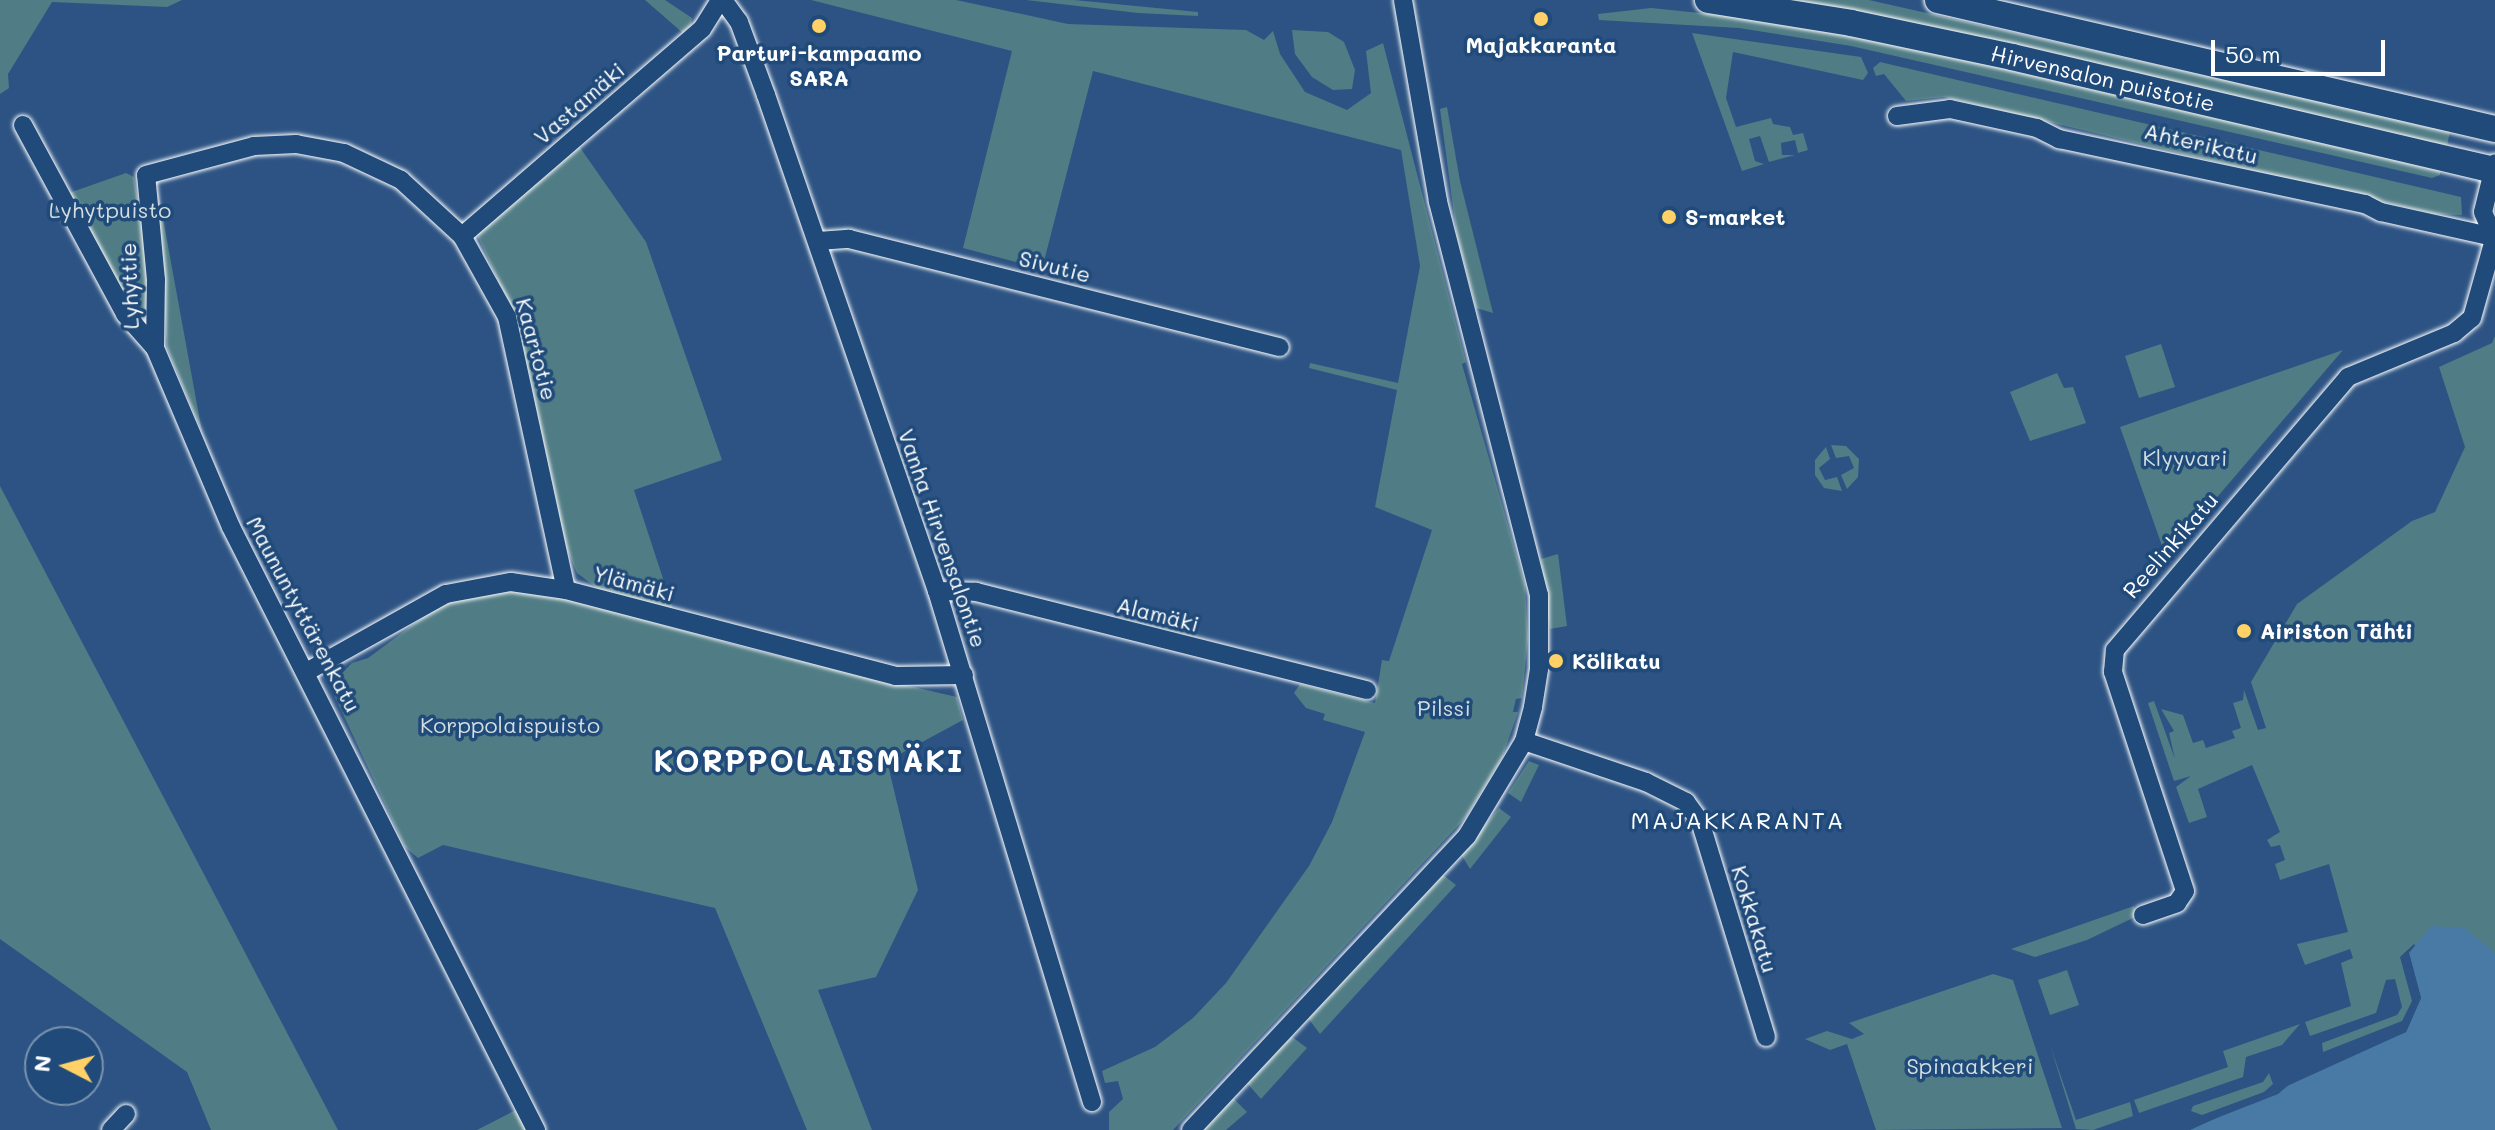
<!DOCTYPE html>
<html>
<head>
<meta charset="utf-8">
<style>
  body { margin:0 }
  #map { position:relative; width:2495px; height:1130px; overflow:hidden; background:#2c5383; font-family:Mali,sans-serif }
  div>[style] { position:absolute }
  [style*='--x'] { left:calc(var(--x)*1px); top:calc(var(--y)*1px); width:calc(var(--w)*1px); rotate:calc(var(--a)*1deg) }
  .green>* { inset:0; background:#507c85 }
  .water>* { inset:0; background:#487aa5 }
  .pier>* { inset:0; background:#2c5383 }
  .roads { filter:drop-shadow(0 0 2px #fff) drop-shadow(0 0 2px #fff) }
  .street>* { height:18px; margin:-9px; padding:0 9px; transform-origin:9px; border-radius:9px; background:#1f4a7a }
  .secondary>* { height:26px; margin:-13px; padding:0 13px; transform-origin:13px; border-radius:13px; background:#1f4a7a }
  .dots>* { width:22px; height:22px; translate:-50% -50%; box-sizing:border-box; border:4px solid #1f4a7a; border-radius:50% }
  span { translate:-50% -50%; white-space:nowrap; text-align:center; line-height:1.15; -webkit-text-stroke:7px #1f4a7a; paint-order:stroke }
  .poi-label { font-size:22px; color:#fff; font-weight:700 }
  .left { translate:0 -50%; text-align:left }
  .street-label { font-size:22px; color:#fff }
  .park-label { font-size:22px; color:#d3dee0 }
  .neighbourhood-label { font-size:24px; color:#fff; letter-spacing:2px }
  .district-label { font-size:30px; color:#fff; font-weight:700; letter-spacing:2px }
  .north { position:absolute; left:24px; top:1026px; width:80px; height:80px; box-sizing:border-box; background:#1f4a7a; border:2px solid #7992af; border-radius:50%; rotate:276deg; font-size:22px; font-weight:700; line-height:32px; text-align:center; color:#fff }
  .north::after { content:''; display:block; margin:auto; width:28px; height:36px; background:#ffd166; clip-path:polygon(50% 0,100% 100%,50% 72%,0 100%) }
  .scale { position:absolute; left:2211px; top:40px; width:174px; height:36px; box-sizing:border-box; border:4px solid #fff; border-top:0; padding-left:10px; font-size:24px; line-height:28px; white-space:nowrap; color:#fff; -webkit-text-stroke:6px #1f4a7a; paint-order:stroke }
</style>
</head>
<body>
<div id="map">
  <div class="green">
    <div style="clip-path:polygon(0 0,182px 0,167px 7px,52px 2px,8px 74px,9px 88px,0 94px)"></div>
    <div style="clip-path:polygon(645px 0,665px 0,692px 18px,691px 27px,684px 34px)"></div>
    <div style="clip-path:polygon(811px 0,956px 0,1068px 24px,1246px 30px,1264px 40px,1273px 31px,1280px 54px,1305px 92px,1347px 110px,1371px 93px,1366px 51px,1383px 43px,1466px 362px,1462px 364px,1525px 585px,1528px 638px,1522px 698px,1516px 699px,1513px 712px,1518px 712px,1502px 758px,1466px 817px,1173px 1130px,1109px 1130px,1109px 1112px,1123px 1099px,1118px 1081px,1105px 1083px,1102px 1071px,1155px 1047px,1193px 1018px,1226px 983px,1309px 866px,1332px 822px,1365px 732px,1323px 720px,1325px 714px,1306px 708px,1294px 693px,1300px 684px,1375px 703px,1382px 660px,1389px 661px,1432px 530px,1375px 507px,1397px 390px,1309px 368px,1310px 363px,1398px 383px,1420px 266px,1401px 150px,1093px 71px,1042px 269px,963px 248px,1012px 51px)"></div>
    <div style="clip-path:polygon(1026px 0,1074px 0,1198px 12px,1198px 16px,1138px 13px)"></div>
    <div style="clip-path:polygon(1796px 0,1869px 0,2450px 131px,2447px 146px)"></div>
    <div style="clip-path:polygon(1651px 8px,1768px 20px,1930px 50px,2440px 170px,2440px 175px,2432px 178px,1851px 46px,1739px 28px,1599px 20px,1598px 14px)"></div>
    <div style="clip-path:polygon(1292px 30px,1328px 32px,1344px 42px,1355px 70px,1352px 89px,1333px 90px,1312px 77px,1295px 54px)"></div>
    <div style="clip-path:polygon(1692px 33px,1861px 57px,1868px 73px,1863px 80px,1733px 52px,1726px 98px,1736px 127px,1771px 118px,1773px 124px,1790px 127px,1793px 135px,1803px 133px,1808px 150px,1798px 153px,1795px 140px,1781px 143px,1782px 155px,1795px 155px,1769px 162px,1760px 136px,1749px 139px,1755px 161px,1764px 164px,1742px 171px)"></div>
    <div style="clip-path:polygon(1880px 62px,2461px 197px,2462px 215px,2435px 214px,1944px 97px,1906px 101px,1884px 74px,1876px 76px,1873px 68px)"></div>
    <div style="clip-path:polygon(1447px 107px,1460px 181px,1493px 313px,1476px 308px,1457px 236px,1440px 109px)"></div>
    <div style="clip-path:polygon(579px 146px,646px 242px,722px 460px,634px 490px,673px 609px,601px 591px,577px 573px,562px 538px,515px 316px,476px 233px)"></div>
    <div style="clip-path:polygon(126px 173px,134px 177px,142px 225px,149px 280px,145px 316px,136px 317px,69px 193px)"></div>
    <div style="clip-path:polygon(158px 191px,202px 432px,167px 348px)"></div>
    <div style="clip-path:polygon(2495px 336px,2495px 1054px,2414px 944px,2400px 957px,2412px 1001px,2402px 1021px,2323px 1052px,2322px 1043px,2397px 1015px,2402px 1007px,2395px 979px,2386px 980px,2376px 1013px,2310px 1036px,2305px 1022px,2351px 1006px,2341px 963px,2353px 958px,2350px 949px,2305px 965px,2297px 944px,2348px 932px,2329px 864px,2280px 880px,2275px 864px,2285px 860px,2280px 845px,2271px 847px,2267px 840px,2280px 832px,2252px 765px,2198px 789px,2207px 817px,2189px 823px,2176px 787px,2191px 776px,2174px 781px,2148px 703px,2154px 701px,2175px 759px,2169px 733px,2174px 731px,2161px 709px,2183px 715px,2193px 743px,2203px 740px,2206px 748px,2235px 738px,2232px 731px,2241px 728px,2233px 703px,2243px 700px,2244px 690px,2258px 730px,2266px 728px,2251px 682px,2297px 604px,2412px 521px,2435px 512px,2465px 447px,2439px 367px,2492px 343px)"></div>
    <div style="clip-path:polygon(2161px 344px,2175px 387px,2139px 398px,2125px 356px)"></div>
    <div style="clip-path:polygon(2343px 350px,2166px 557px,2120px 427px)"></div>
    <div style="clip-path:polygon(2057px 373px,2064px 388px,2073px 387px,2086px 423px,2030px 441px,2010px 392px)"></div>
    <div style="clip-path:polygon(1831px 445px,1846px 446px,1859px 459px,1858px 477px,1847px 489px,1841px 475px,1854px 468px,1849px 456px,1836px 458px)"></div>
    <div style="clip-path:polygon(1826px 447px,1830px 459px,1819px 468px,1825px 480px,1837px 477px,1842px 491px,1824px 488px,1815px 475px,1815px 460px)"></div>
    <div style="clip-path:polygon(0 486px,175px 819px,338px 1130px,211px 1130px,187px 1072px,0 939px)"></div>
    <div style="clip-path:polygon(1558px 554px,1567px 626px,1550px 629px,1541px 559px)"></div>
    <div style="clip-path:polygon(506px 590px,565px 598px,765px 653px,957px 697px,963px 720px,887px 761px,918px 890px,876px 977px,818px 990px,872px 1130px,807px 1130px,715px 908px,443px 845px,418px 858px,405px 847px,330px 686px,352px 663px,368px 658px,441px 604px)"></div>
    <div style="clip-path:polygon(1529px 761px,1539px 765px,1521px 802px,1508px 793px)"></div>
    <div style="clip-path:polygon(1499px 808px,1511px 817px,1470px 869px,1461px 854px)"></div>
    <div style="clip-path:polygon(1442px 874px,1456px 885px,1320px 1034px,1308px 1018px)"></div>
    <div style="clip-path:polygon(2134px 906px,2137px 916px,2087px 940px,2035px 957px,2011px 949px)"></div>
    <div style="clip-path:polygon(2067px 970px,2079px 1005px,2050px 1015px,2038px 980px)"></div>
    <div style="clip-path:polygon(1993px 974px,2013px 980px,2062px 1128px,1876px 1130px,1847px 1044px,1830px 1050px,1805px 1039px,1827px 1031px,1852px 1039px,1864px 1034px,1849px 1023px)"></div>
    <div style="clip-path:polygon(2300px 1024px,2282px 1045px,2246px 1057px,2243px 1077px,2139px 1113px,2134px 1100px,2228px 1067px,2223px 1051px)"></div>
    <div style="clip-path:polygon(1291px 1036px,1307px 1048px,1261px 1099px,1247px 1083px)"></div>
    <div style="clip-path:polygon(2050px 1045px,2076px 1120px,2130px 1102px,2133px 1116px,2093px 1130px,2076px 1129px)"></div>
    <div style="clip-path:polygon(2269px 1073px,2273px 1084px,2264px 1092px,2202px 1115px,2191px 1111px,2193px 1106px,2263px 1082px)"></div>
    <div style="clip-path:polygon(1233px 1098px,1247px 1112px,1226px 1130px,1203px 1130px)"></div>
    <div style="clip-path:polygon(516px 1110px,527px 1130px,477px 1130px)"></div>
  </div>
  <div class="water">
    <div style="clip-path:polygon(2431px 926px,2464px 928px,2495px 953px,2495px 1130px,2190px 1130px,2406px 1032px,2421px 998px,2409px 953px)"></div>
  </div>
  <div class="pier">
    <div style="clip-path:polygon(2409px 953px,2421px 998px,2406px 1032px,2299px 1076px,2278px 1094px,2186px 1130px,2276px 1091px,2298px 1072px,2403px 1029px,2416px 998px)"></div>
  </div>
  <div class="roads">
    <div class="street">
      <div style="--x:723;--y:0;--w:27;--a:54"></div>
      <div style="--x:739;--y:22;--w:78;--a:69.7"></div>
      <div style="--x:766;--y:95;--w:525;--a:70.98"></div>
      <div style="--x:937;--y:591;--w:534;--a:73.13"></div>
      <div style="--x:1897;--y:116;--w:53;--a:-7.5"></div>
      <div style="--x:1950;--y:109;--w:89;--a:12.3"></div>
      <div style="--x:2037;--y:128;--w:25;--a:27"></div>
      <div style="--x:2059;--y:139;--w:313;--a:12"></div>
      <div style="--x:2365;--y:204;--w:18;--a:27"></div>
      <div style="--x:2381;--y:212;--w:116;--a:12.5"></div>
      <div style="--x:23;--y:125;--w:215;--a:61.6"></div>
      <div style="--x:125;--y:314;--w:45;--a:48.6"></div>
      <div style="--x:155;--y:348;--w:194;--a:67"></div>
      <div style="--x:231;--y:527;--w:676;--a:63.17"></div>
      <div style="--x:462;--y:236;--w:317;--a:-40.8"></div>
      <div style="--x:702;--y:29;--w:34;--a:-58"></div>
      <div style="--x:2494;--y:237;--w:27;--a:-114"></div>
      <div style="--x:2483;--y:212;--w:50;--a:-76.2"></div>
      <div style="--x:818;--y:241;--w:31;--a:-4"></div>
      <div style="--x:849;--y:239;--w:444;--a:14.1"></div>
      <div style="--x:155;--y:348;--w:68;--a:-89.2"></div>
      <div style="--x:156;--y:280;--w:105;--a:-95.4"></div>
      <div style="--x:146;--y:175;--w:112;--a:-15"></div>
      <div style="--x:254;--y:146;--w:42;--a:-2.7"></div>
      <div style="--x:296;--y:144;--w:49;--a:10.6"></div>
      <div style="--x:344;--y:153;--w:63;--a:25.3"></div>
      <div style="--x:401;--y:180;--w:83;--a:42.6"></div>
      <div style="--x:462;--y:236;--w:93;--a:60.9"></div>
      <div style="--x:507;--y:317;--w:279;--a:77.8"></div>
      <div style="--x:937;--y:591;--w:39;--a:1"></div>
      <div style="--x:976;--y:592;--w:403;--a:14.1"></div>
      <div style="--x:308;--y:671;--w:158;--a:-29.2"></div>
      <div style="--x:446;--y:594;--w:66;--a:-10.5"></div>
      <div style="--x:511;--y:582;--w:56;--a:8.3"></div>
      <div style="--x:566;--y:590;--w:341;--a:14.6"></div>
      <div style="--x:896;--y:676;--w:68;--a:-0.8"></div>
      <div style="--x:1524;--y:741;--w:129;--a:18.6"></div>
      <div style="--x:1646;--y:782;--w:45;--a:26.6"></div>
      <div style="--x:1686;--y:802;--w:24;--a:54"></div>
      <div style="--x:1700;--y:821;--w:226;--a:73"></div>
      <div style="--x:2143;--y:915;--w:36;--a:-19"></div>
      <div style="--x:2177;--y:903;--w:14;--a:-56"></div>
      <div style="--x:2185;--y:891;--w:231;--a:-108.2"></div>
      <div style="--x:2113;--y:672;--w:22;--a:-85"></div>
      <div style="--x:2115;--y:650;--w:359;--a:-49.5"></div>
      <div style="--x:2348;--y:377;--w:115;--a:-22.5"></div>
      <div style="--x:2454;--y:333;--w:23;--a:-40"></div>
      <div style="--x:2472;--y:318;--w:85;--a:-74.3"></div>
      <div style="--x:111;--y:1130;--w:22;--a:-47"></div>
      <div style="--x:1191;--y:1130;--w:403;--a:-46.8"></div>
      <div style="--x:1467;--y:836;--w:111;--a:-59"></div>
      <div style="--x:1524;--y:741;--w:35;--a:-75"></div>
      <div style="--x:1533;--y:707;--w:38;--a:-81"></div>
      <div style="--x:1539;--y:669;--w:74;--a:-90"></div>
      <div style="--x:1539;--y:595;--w:407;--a:-104.4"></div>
      <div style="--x:1438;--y:201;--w:204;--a:-99.9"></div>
    </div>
    <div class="secondary">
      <div style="--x:1708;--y:0;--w:145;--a:9.1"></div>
      <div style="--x:1851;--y:23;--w:165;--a:11.9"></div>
      <div style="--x:2012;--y:57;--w:496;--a:13.2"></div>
      <div style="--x:1938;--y:0;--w:572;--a:13.04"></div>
    </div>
  </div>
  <div class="dots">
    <div style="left:1541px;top:19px;background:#ffd166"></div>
    <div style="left:819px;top:26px;background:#ffd166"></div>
    <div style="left:1669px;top:217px;background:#ffd166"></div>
    <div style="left:2244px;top:631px;background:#ffd166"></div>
    <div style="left:1556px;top:661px;background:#ffd166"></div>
  </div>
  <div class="poi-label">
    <span style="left:1541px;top:45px">Majakkaranta</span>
    <span style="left:819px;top:65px">Parturi-kampaamo<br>SARA</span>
    <span class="left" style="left:1685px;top:217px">S-market</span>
    <span class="left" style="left:2260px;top:631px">Airiston Tähti</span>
    <span class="left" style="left:1572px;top:661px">Kölikatu</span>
  </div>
  <div class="street-label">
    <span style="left:2103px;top:78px;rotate:13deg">Hirvensalon puistotie</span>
    <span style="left:579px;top:103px;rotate:-41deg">Vastamäki</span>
    <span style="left:2201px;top:143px;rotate:13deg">Ahterikatu</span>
    <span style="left:1055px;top:266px;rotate:14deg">Sivutie</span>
    <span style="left:129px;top:286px;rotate:-92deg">Lyhyttie</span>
    <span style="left:537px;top:349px;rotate:75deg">Kaartotie</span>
    <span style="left:943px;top:538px;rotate:71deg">Vanha Hirvensalontie</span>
    <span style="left:2170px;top:545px;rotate:-49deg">Reelinkikatu</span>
    <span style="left:634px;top:583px;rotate:15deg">Ylämäki</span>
    <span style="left:304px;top:614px;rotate:62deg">Maununtyttärenkatu</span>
    <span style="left:1158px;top:614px;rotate:14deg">Alamäki</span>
    <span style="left:1755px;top:919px;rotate:73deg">Kokkakatu</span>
  </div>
  <div class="park-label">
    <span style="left:110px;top:210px">Lyhytpuisto</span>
    <span style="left:2185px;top:458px">Klyyvari</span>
    <span style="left:1444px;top:708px">Pilssi</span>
    <span style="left:510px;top:725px">Korppolaispuisto</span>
    <span style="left:1970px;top:1066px">Spinaakkeri</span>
  </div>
  <div class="neighbourhood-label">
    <span style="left:1738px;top:820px">MAJAKKARANTA</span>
  </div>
  <div class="district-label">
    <span style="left:809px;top:760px">KORPPOLAISMÄKI</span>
  </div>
  <div class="north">N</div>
  <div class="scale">50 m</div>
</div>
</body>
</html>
